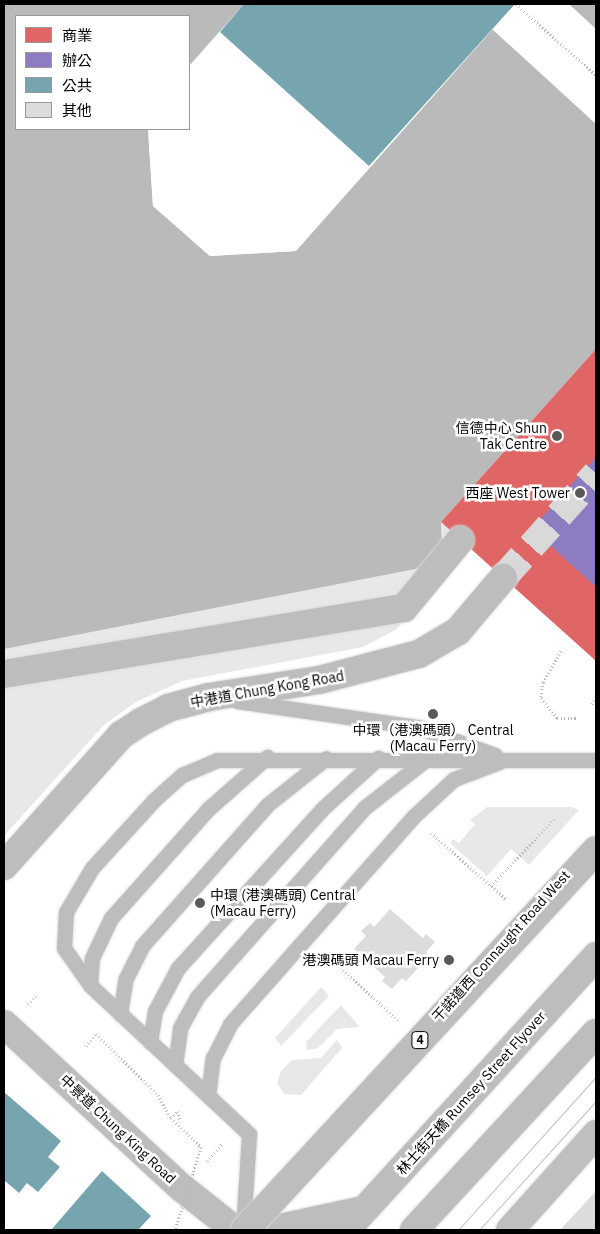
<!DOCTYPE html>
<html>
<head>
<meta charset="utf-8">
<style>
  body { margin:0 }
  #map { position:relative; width:600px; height:1234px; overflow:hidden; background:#fff; font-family:"IBM Plex Sans","Noto Sans TC",sans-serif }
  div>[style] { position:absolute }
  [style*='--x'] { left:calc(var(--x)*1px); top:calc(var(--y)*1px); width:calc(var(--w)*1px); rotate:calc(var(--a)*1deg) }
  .green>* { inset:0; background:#e8e8e8 }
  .water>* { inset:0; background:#bababa }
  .pier>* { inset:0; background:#fff }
  .shops>* { inset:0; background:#e06666 }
  .offices>* { inset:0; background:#8e7cc3 }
  .public>* { inset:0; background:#76a5af }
  .building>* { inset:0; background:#dcdcdc }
  .street-tunnel>* { height:28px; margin-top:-14px; transform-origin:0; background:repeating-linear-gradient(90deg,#d9d9d9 0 28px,transparent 0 42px) }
  .path>* { height:3px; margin-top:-1.5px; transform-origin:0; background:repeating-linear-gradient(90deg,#b8b8b8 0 1px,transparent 0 3.5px) }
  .roads { filter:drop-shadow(0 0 1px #dbdbdb) drop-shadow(0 0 1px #dbdbdb) }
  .lane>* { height:15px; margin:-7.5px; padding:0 7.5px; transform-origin:7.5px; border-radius:7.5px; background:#bdbdbd }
  .street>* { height:28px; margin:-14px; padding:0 14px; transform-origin:14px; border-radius:14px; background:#bdbdbd }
  .secondary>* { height:28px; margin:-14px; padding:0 14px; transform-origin:14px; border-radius:14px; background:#bfbfbf }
  .primary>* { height:28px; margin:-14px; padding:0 14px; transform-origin:14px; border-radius:14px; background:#bdbdbd }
  .highway>* { height:28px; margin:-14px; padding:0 14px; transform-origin:14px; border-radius:14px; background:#bdbdbd }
  .tram>* { height:1px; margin:-0.5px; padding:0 0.5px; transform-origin:0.5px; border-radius:0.5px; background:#bdbdbd }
  .path-bridge>* { height:3px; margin-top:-1.5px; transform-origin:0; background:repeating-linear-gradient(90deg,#b8b8b8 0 1px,transparent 0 3.5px) }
  .bridges { filter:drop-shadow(0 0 1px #dbdbdb) drop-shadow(0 0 1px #dbdbdb) }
  .highway-bridge>* { height:28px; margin:-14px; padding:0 14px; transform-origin:14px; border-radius:14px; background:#bdbdbd }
  .dots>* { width:14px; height:14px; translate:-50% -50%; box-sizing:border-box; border:2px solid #fff; border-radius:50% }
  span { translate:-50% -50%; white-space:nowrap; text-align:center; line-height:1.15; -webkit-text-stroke:5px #fff; paint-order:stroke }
  .shield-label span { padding:1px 4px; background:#fff; border:1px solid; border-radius:4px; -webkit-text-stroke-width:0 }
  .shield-label { font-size:12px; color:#000; font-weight:700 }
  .poi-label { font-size:14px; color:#000 }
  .right { translate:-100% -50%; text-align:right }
  .left { translate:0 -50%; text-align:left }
  .street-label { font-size:14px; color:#000 }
  .frame { position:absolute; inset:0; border:5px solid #000; pointer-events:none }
  .legend { position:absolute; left:15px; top:15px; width:175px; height:115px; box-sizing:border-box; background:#fff; border:1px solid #999; margin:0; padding:6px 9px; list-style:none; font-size:15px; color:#000 }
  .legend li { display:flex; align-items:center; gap:10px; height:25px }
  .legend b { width:25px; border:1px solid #999 }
</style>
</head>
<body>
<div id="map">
  <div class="green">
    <div style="clip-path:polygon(441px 522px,466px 545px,397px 629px,363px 647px,182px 681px,136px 702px,104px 725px,4px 836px,4px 649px,426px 567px,442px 549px)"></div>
    <div style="clip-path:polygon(487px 807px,572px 807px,579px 810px,529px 865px,511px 849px,487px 876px,450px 843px,453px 839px,459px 843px,475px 824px,470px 820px)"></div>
    <div style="clip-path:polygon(321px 987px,329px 996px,281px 1046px,275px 1038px)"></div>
    <div style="clip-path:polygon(341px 1005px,360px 1027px,337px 1029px,318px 1048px,307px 1050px,306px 1042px)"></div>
    <div style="clip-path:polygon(337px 1040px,342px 1048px,301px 1095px,284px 1094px,277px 1083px,281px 1071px,292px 1060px,321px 1058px)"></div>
  </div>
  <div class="water">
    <div style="clip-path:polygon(4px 4px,244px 4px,189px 66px,189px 16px,16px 16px,16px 129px,148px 129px,153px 206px,210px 256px,296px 251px,515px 4px,596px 4px,596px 349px,441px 522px,442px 549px,426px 567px,4px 649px)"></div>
  </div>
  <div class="pier">
    <div style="clip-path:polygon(511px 4px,569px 4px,596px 29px,596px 124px,492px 29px,295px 251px,210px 256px,153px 206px,148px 129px,156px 205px,211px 253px,294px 248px)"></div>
  </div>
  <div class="shops">
    <div style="clip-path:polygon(596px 349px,596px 661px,441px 522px)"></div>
  </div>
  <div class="offices">
    <div style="clip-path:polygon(596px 457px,596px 587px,532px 529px)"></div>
  </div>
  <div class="public">
    <div style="clip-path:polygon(244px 4px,515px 4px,369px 166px,220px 32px)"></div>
    <div style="clip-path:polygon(4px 1092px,61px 1141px,48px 1157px,60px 1167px,38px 1192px,27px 1183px,19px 1193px,4px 1180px)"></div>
    <div style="clip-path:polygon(102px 1171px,151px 1216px,138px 1230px,51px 1230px)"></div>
  </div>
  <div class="building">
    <div style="clip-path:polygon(390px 909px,423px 938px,426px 934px,435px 942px,426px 952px,430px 955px,406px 981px,402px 978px,392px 989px,382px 981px,385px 977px,354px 949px,366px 936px,361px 931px,370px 923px,374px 927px)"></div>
    <div style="clip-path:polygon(596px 1191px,596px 1230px,560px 1230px)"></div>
  </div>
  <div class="street-tunnel">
    <div style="--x:503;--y:578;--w:140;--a:-48.2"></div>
  </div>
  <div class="path">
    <div style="--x:516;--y:4;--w:107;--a:41.6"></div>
    <div style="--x:561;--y:651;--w:36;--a:120"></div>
    <div style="--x:543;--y:682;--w:16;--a:97"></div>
    <div style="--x:541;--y:698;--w:26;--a:51"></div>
    <div style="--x:557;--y:718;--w:20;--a:0"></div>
    <div style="--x:592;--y:704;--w:7;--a:-56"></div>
    <div style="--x:431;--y:833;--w:101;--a:41.4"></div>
    <div style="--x:491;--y:886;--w:93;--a:-46.7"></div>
    <div style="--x:330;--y:958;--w:92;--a:42.4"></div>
    <div style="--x:28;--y:1004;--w:13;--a:-45"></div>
    <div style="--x:86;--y:1046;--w:16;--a:-50"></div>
    <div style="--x:96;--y:1034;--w:87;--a:44.5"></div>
    <div style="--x:178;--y:1111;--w:11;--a:80"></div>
    <div style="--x:171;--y:1118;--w:10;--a:-45"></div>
    <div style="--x:207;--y:1161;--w:23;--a:-49"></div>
  </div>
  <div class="roads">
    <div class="lane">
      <div style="--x:237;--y:701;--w:183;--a:8.2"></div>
      <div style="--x:418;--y:727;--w:82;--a:20"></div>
      <div style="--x:90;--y:985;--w:27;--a:-86"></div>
      <div style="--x:92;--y:958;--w:44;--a:-64.6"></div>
      <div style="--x:111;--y:918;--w:146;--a:-48.3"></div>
      <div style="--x:208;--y:809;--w:79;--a:-41.4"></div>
      <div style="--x:120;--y:1014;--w:36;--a:-81"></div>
      <div style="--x:126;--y:978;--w:36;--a:-63"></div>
      <div style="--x:142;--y:946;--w:188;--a:-48.4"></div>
      <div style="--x:267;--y:805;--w:75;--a:-38.5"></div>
      <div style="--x:150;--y:1042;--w:31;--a:-81"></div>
      <div style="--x:155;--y:1011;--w:49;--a:-61.9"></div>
      <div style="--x:178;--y:968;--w:215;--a:-47.8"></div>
      <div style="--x:322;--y:809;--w:76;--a:-42.3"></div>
      <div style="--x:175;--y:1065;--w:37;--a:-82"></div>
      <div style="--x:180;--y:1028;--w:35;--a:-61"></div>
      <div style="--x:197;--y:997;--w:252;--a:-48.5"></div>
      <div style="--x:364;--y:808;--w:81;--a:-38"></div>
      <div style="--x:208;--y:1096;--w:38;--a:-83"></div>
      <div style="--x:213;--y:1058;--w:38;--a:-63"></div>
      <div style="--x:230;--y:1024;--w:278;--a:-48.5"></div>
      <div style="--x:414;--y:816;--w:54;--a:-42.8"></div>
      <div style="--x:454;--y:779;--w:48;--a:-20.7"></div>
      <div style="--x:243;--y:1230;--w:96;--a:-86.4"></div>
      <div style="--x:249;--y:1134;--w:218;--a:-136.9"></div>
      <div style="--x:90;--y:985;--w:45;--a:-125.1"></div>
      <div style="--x:64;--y:948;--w:36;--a:-87"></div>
      <div style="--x:66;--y:912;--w:51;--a:-59.4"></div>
      <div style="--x:92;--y:868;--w:92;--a:-47.6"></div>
      <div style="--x:154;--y:800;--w:38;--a:-42"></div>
      <div style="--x:182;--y:775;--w:38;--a:-23"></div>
      <div style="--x:217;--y:760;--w:379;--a:0"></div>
    </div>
    <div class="street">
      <div style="--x:4;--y:674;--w:405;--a:-9.4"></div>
      <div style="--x:404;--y:608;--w:88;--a:-50.5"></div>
      <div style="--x:4;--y:866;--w:176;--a:-48.2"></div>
      <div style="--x:121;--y:735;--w:24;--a:-33"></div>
      <div style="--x:141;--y:722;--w:30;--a:-27"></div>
      <div style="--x:168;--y:708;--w:42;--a:-15"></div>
      <div style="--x:209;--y:697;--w:111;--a:-8.8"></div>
      <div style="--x:319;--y:680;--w:103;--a:-14.6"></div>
      <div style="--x:419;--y:654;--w:45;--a:-30.5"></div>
      <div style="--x:458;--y:631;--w:70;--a:-49.7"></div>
      <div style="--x:4;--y:1024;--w:242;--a:42.7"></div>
      <div style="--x:182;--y:1188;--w:68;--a:38.4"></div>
      <div style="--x:414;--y:1230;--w:268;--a:-47.3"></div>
    </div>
    <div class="secondary">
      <div style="--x:510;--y:1230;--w:129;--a:-48.1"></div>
    </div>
    <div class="primary">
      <div style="--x:271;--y:1230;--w:89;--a:-12.3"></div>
    </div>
    <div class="highway">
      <div style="--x:346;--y:1230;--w:371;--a:-47.6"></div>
    </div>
  </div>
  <div class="tram">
    <div style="--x:458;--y:1230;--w:206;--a:-48"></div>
    <div style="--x:479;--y:1230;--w:174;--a:-47.8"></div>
  </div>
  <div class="path-bridge">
    <div style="--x:158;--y:1095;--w:26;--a:61"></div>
    <div style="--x:171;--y:1118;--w:42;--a:44"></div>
    <div style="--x:201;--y:1147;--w:87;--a:107.4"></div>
  </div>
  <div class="bridges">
    <div class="highway-bridge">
      <div style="--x:245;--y:1230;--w:517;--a:-47.27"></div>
    </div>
  </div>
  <div class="dots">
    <div style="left:557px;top:436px;background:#595959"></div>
    <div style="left:580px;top:493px;background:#595959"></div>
    <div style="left:433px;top:714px;background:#595959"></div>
    <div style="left:200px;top:903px;background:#595959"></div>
    <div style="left:449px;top:960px;background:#595959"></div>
  </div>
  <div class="shield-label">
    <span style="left:420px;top:1040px">4</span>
  </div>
  <div class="poi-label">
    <span class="right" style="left:547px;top:436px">信德中心 Shun<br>Tak Centre</span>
    <span class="right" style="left:570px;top:493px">西座 West Tower</span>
    <span style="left:433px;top:738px">中環（港澳碼頭） Central<br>(Macau Ferry)</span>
    <span class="left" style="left:210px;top:903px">中環 (港澳碼頭) Central<br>(Macau Ferry)</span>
    <span class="right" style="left:439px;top:960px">港澳碼頭 Macau Ferry</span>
  </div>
  <div class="street-label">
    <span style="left:267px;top:689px;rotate:-10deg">中港道 Chung Kong Road</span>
    <span style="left:501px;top:946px;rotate:-48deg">干諾道西 Connaught Road West</span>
    <span style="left:471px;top:1093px;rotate:-48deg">林士街天橋 Rumsey Street Flyover</span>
    <span style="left:118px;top:1129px;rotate:43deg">中景道 Chung King Road</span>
  </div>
  <div class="frame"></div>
  <ul class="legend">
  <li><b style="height:14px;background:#e06666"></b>商業</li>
  <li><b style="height:14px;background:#8e7cc3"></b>辦公</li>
  <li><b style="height:14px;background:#76a5af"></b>公共</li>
  <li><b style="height:14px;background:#dcdcdc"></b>其他</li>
  </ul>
</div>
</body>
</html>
